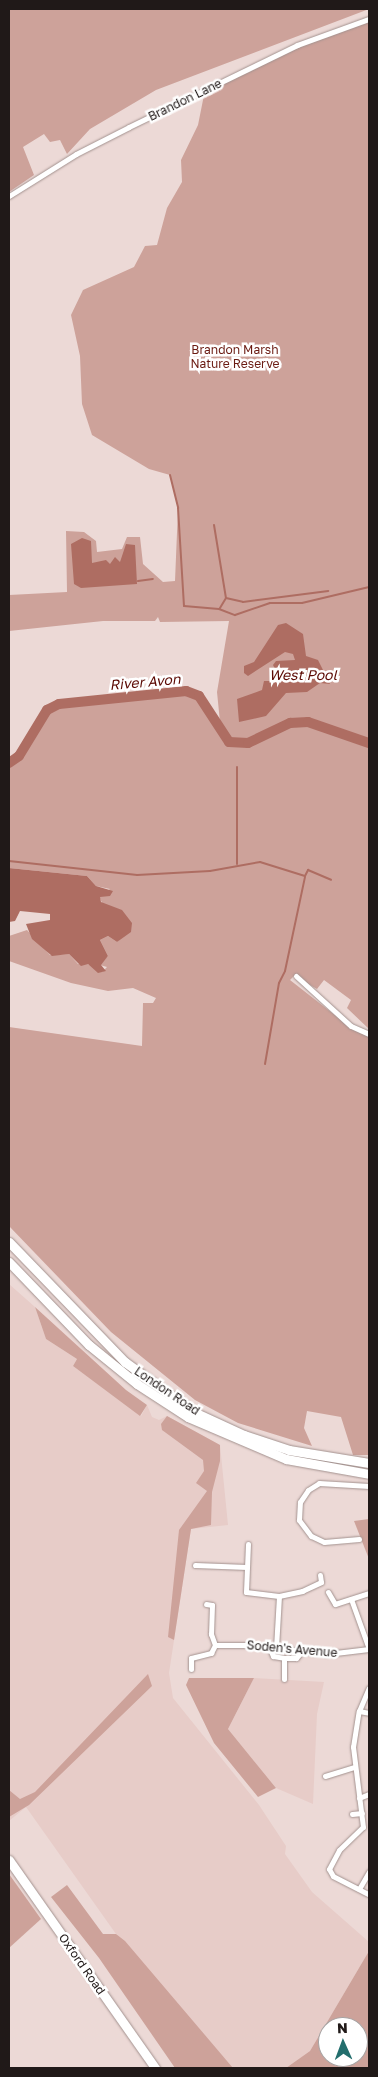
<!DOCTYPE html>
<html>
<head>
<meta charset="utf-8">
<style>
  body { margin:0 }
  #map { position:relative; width:378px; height:2077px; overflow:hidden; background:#ecd9d6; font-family:"Golos Text",sans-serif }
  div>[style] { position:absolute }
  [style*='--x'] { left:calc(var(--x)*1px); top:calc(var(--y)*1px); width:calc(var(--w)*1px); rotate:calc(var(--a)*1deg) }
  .built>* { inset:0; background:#e7ccc8 }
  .green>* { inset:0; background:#cda29a }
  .water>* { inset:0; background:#ae6d62 }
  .stream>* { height:2px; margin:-1px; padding:0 1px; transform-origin:1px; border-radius:1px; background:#ae6d62 }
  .river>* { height:10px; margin:-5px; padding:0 5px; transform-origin:5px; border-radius:5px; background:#ae6d62 }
  .roads { filter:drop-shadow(0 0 1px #a3928f) drop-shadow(0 0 1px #a3928f) }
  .street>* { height:5px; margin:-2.5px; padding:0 2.5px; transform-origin:2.5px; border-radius:2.5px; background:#fff }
  .highway>* { height:9px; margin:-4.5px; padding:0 4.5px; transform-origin:4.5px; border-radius:4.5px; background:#fff }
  span { translate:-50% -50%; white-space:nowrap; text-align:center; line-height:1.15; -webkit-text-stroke:5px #fff; paint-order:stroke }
  .street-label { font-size:12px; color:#201918 }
  .park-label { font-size:12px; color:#6b1b12 }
  .water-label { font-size:14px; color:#5c0a04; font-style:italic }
  .frame { position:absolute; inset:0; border:10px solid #201918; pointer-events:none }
  .north { position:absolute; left:318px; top:2017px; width:50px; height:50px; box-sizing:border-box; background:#fff; border:1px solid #a6a3a3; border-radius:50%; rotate:358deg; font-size:14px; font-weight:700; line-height:20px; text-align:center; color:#201918 }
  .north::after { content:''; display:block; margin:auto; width:18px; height:22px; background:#236e6d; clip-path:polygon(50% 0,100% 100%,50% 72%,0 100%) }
</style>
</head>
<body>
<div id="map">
  <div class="built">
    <div style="clip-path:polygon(9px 1284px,35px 1307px,46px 1339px,77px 1359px,73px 1366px,141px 1416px,147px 1405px,152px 1417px,159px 1420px,167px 1416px,220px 1445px,228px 1525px,191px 1529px,169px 1673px,173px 1698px,259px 1805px,286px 1846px,285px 1854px,312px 1892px,369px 1942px,369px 1951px,310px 2051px,286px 2068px,233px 2068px,116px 1934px,26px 1807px,9px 1821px)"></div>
    <div style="clip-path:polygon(254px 1678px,324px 1682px,317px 1714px,313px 1804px,276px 1788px,228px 1729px)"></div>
  </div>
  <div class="green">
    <div style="clip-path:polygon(9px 9px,369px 9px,156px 90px,90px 129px,67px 154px,60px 140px,50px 142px,44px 134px,23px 147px,34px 175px,9px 192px)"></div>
    <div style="clip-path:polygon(369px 19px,369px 1029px,347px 1008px,351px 1000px,324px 980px,317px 989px,294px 976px,290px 980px,350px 1027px,369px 1036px,369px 1455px,353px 1455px,341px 1417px,307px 1411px,304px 1428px,312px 1446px,238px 1423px,195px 1400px,111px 1332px,9px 1226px,9px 1027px,142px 1046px,143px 1003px,153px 1003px,156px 998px,133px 988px,108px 991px,71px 983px,9px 961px,9px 936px,27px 930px,50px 955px,69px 954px,78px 964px,88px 964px,102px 972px,107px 967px,100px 965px,108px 956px,100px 940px,108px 936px,117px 942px,121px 938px,99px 897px,110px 889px,96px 886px,87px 876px,9px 868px,9px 763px,19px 756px,47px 710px,82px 699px,186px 691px,199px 696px,221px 732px,217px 692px,229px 621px,160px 622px,158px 617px,155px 621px,103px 621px,9px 631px,9px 595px,67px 592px,66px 531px,84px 532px,96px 541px,97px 552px,122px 549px,127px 537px,140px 537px,143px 564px,163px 582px,175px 581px,178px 508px,170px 475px,149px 469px,92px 435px,82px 404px,80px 356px,71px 315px,83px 290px,134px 267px,145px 246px,157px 245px,167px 208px,182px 182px,181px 160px,198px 125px,205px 90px,297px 45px)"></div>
    <div style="clip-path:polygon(35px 1307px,126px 1390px,147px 1405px,140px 1416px,73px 1366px,77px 1359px,46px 1339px)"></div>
    <div style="clip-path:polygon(167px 1416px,220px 1445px,220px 1461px,212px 1492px,211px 1525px,191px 1529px,174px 1640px,168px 1637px,179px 1530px,207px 1491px,196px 1483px,204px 1471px,203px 1460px,162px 1430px,161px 1424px)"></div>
    <div style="clip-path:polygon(369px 1519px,369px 1559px,354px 1521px)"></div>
    <div style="clip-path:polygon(148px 1674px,152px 1686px,29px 1805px,9px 1817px,9px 1790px,20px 1799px,35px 1792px)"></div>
    <div style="clip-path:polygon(189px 1678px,254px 1678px,228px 1729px,276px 1788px,258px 1797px,214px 1743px,186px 1685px)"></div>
    <div style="clip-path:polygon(9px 1874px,41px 1919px,9px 1948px)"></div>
    <div style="clip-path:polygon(67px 1885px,103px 1934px,116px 1934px,125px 1941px,233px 2068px,175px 2068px,99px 1958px,51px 1897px)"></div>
    <div style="clip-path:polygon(evenodd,369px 1951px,369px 2068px,286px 2068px,310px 2051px,369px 1951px,328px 2027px,358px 2027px,358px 2057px,328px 2057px,328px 2027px)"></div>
  </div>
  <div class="water">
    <div style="clip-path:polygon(82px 538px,91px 541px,92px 563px,106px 560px,110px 564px,115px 557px,120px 562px,126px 544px,135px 545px,137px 584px,81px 588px,74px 584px,71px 544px)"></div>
    <div style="clip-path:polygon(286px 623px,303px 634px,306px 656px,318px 660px,330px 684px,320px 683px,307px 692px,286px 693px,266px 716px,239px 722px,237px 699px,262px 690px,264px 681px,274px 681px,278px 675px,273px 665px,276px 661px,295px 660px,293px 654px,285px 652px,248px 676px,244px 673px,244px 666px,254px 662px,278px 625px)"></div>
    <div style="clip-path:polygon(9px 868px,87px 876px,96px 886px,113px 891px,110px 896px,100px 897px,101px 902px,122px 910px,132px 923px,131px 932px,117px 942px,108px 936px,100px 940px,108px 956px,101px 965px,106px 971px,98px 973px,88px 964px,81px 966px,69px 954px,52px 956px,32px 939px,26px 924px,50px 920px,50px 914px,20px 911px,15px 921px,9px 922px)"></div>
  </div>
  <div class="stream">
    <div style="--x:9;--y:9;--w:1;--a:0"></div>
    <div style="--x:170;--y:475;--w:34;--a:76"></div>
    <div style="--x:178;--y:508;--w:98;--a:86.5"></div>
    <div style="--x:184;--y:606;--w:35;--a:5"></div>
    <div style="--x:219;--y:609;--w:17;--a:21"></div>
    <div style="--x:235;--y:615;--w:37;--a:-19"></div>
    <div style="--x:270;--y:603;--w:32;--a:0"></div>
    <div style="--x:302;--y:603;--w:69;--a:-13.4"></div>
    <div style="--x:214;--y:525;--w:74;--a:80.7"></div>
    <div style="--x:226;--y:598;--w:12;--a:121"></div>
    <div style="--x:138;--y:581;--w:15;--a:-8"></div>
    <div style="--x:226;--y:598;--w:17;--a:13"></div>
    <div style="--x:243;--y:602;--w:86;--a:-7.4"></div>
    <div style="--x:9;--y:861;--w:129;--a:6.2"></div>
    <div style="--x:137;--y:875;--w:73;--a:-3.1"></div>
    <div style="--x:210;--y:871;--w:51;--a:-10.2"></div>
    <div style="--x:260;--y:862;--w:47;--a:17.3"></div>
    <div style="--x:305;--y:876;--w:7;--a:-63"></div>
    <div style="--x:308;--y:870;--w:25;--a:23"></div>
    <div style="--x:237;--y:864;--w:97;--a:-90"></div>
    <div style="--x:265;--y:1064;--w:82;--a:-80.2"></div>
    <div style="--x:279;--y:983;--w:13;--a:-63"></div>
    <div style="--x:285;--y:971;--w:96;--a:-78"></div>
  </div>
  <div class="river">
    <div style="--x:9;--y:763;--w:12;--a:-35"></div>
    <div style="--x:19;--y:756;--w:54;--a:-58.7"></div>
    <div style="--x:47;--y:710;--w:13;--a:-27"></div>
    <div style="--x:59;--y:704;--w:128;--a:-5.8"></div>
    <div style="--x:186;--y:691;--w:14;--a:21"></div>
    <div style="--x:199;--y:696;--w:55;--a:56.9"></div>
    <div style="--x:229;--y:742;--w:19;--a:3"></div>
    <div style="--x:248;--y:743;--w:47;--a:-25.5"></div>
    <div style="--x:290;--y:723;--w:18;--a:-3"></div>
    <div style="--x:308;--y:722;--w:65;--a:19"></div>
  </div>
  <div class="roads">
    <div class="street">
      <div style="--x:9;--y:196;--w:79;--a:-32.1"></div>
      <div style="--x:76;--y:154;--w:59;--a:-27"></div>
      <div style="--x:129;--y:127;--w:187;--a:-26"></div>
      <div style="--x:297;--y:45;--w:77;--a:-19.9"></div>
      <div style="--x:296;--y:976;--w:74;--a:42.3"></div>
      <div style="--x:351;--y:1026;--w:20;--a:24"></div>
      <div style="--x:359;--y:1539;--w:35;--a:175"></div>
      <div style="--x:324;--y:1542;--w:14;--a:-155"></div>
      <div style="--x:311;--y:1536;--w:20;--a:-127"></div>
      <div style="--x:299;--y:1520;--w:18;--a:-87"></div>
      <div style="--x:300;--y:1502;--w:14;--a:-56"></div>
      <div style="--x:308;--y:1490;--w:13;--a:-32"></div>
      <div style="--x:319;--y:1483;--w:50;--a:3.4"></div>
      <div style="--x:248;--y:1544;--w:48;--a:92.4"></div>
      <div style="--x:246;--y:1592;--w:33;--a:7"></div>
      <div style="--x:279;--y:1596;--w:24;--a:-12"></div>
      <div style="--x:302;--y:1591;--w:21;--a:-25"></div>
      <div style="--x:321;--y:1582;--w:7;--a:-98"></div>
      <div style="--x:195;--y:1565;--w:52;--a:2.2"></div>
      <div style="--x:328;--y:1592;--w:14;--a:60"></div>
      <div style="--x:335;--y:1604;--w:36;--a:-18"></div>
      <div style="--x:351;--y:1599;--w:53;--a:70.2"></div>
      <div style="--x:215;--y:1645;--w:33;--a:0"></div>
      <div style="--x:248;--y:1645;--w:80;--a:6.5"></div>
      <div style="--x:327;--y:1654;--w:42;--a:-6.8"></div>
      <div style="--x:269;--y:1647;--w:10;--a:66"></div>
      <div style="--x:273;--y:1656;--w:11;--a:10"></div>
      <div style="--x:284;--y:1658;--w:12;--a:0"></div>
      <div style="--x:296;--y:1658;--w:9;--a:-49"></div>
      <div style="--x:276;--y:1648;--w:52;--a:-86.7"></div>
      <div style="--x:191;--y:1669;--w:11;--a:-90"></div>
      <div style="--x:191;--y:1658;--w:21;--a:-14"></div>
      <div style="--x:211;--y:1653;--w:9;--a:-63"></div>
      <div style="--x:215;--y:1645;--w:12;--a:-110"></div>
      <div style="--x:211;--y:1634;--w:29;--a:-88"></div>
      <div style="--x:212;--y:1605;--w:6;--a:-171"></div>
      <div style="--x:284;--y:1679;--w:21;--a:-90"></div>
      <div style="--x:359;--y:1711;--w:25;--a:-67"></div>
      <div style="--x:325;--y:1776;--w:30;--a:-17"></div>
      <div style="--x:359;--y:1798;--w:11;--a:-22"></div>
      <div style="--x:352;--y:1814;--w:10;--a:-6"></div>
      <div style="--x:359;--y:1889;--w:20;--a:-60"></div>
      <div style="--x:368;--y:1894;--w:39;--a:-153"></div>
      <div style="--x:333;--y:1876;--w:8;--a:-120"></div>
      <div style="--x:329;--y:1869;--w:21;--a:-62"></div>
      <div style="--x:339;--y:1850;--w:33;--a:-44"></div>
      <div style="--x:363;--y:1827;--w:81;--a:-97.1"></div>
      <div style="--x:353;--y:1747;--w:36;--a:-81"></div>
      <div style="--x:359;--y:1711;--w:10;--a:11"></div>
    </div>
    <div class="highway">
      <div style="--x:9;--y:1242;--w:167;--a:46"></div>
      <div style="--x:125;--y:1362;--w:85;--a:35.9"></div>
      <div style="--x:194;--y:1412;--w:55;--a:24.7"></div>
      <div style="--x:244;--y:1435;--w:47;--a:18.4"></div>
      <div style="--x:289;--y:1450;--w:81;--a:9.2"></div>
      <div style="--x:9;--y:1262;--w:115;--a:46.1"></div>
      <div style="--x:89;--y:1345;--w:62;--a:39.1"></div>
      <div style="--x:137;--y:1384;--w:61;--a:32.9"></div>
      <div style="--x:188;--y:1417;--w:107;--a:23.2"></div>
      <div style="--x:286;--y:1459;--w:84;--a:10.2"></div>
      <div style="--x:9;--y:1860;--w:254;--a:54.9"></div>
    </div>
  </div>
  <div class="street-label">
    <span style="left:185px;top:100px;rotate:-26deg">Brandon Lane</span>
    <span style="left:167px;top:1391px;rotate:34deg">London Road</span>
    <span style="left:292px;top:1649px;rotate:5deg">Soden's Avenue</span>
    <span style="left:82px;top:1964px;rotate:55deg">Oxford Road</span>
  </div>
  <div class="park-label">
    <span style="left:235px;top:357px">Brandon Marsh<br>Nature Reserve</span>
  </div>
  <div class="water-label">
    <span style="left:303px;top:675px">West Pool</span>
    <span style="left:145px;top:682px;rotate:-5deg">River Avon</span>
  </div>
  <div class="frame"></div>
  <div class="north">N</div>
</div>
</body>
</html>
